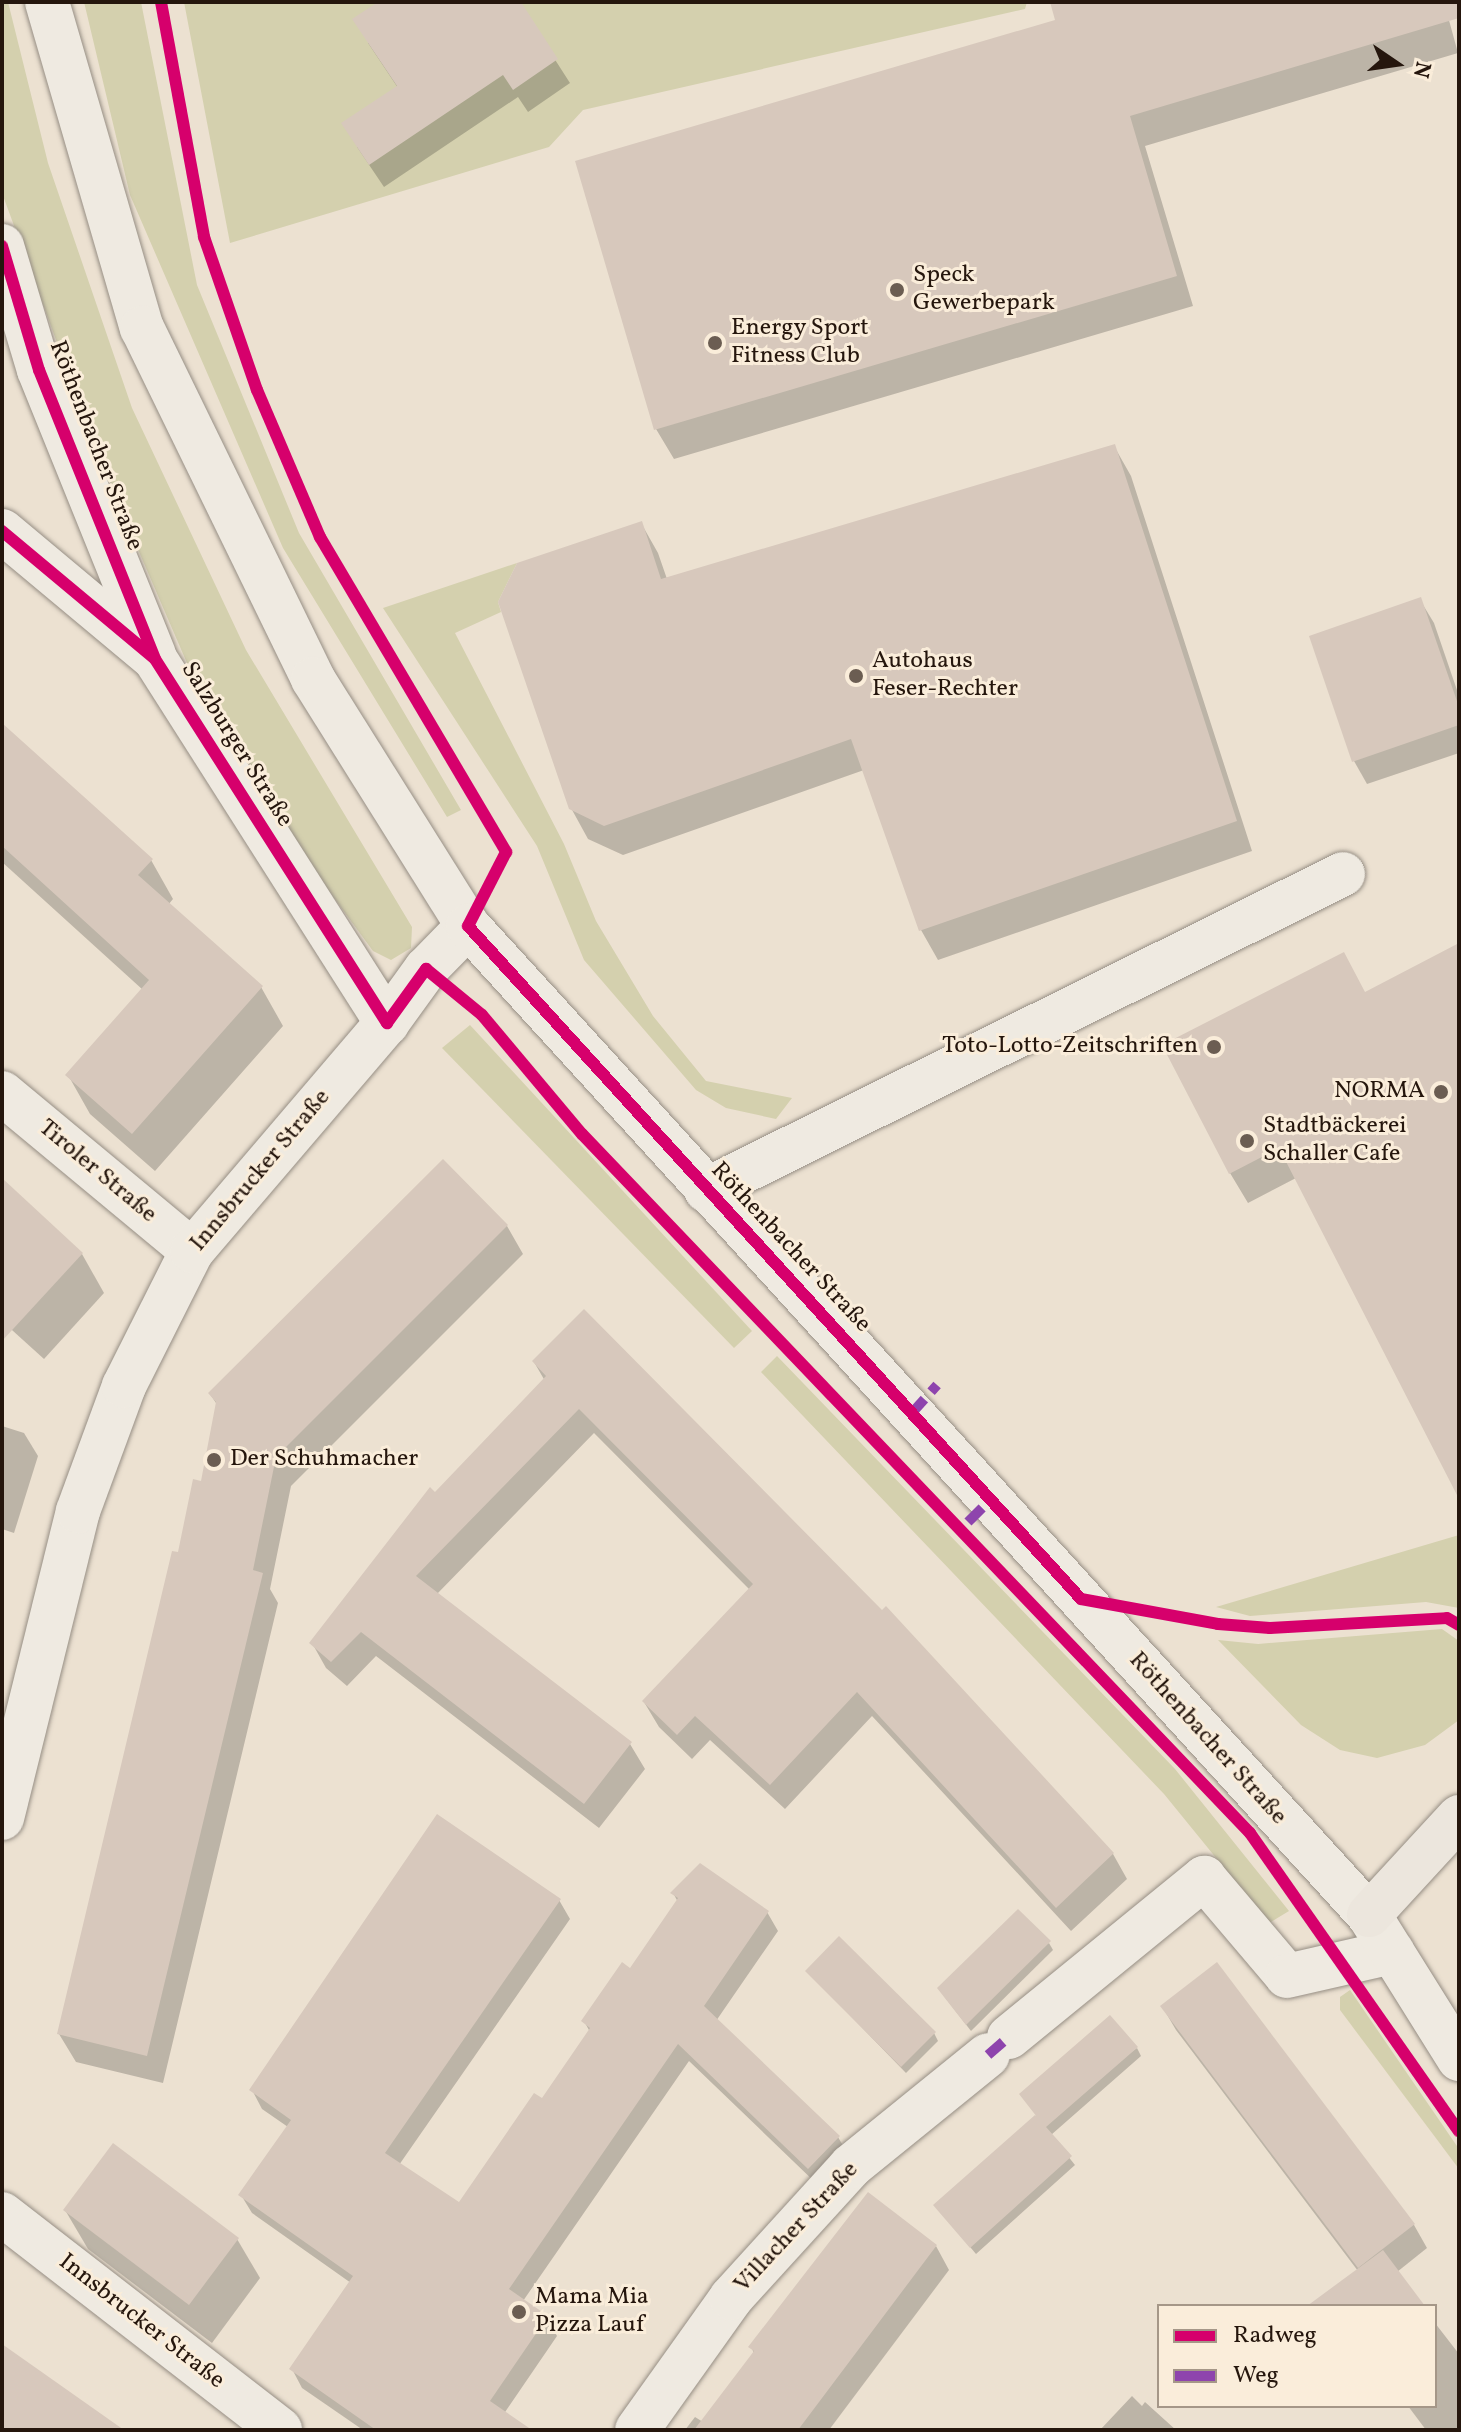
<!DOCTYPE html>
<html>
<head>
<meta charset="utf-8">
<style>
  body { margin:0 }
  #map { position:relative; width:1461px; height:2432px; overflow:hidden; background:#ece1d1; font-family:Vollkorn,serif }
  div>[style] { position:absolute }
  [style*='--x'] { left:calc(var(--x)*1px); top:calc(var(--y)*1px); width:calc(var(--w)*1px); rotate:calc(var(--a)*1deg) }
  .green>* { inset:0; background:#d4d0ae }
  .shadow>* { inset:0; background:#0003 }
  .building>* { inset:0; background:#d7c8bc }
  .roads { filter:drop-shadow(0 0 2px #968e84) drop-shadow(0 0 2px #968e84) }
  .minor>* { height:44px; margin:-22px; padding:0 22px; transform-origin:22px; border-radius:22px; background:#efeae1 }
  .secondary>* { height:44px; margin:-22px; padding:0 22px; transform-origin:22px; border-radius:22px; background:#efeae1 }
  .primary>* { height:44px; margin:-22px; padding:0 22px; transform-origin:22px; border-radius:22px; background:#ece6dd }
  .quiet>* { height:10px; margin-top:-5px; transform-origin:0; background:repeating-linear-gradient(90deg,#8e44ad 0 20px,transparent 0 30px) }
  .cycleway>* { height:12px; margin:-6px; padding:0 6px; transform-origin:6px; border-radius:6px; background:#d6006c }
  .dots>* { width:22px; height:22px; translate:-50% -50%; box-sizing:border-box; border:4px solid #faedda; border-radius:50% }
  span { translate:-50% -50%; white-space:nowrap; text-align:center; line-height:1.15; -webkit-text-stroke:6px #faedda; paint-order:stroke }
  .poi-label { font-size:24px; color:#25160d }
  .left { translate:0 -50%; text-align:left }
  .right { translate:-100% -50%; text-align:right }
  .street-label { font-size:24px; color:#25160d }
  .frame { position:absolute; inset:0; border:4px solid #25160d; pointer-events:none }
  .legend { position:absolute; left:1157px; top:2304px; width:280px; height:104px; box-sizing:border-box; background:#faedda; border:2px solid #a59788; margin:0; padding:10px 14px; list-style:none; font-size:24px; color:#25160d }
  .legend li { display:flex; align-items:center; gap:16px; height:40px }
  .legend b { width:40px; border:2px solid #a59788 }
  .north { position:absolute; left:1357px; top:24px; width:80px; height:80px; -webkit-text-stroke:6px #faedda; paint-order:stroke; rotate:103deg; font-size:22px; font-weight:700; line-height:32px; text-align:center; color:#25160d }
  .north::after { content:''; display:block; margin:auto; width:28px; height:36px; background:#25160d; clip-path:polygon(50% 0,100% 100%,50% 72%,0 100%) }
</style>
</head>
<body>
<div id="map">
  <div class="green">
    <div style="clip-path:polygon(2px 2px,8px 2px,48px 163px,132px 408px,246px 650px,412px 927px,411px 948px,391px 960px,373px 951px,298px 849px,187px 663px,105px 473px,2px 193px)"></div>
    <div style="clip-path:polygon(84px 2px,141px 2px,197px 285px,299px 533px,461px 810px,447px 817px,283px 548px,130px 195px)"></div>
    <div style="clip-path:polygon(184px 2px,1027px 2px,1025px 9px,583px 110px,549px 147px,230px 243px)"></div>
    <div style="clip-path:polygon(517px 563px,498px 602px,501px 612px,455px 633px,564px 844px,596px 921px,653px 1016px,706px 1081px,792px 1098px,776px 1119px,726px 1108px,696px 1090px,584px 960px,537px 846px,383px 608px)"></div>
    <div style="clip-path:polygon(470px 1025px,752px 1331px,734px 1348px,442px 1048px)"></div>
    <div style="clip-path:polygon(777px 1356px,1175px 1769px,1289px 1911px,1269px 1923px,1164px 1794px,761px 1372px)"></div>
    <div style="clip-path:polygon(1459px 1535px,1459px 1608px,1426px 1602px,1250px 1616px,1216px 1607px)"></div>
    <div style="clip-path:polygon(1442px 1629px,1459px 1641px,1459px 1720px,1425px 1745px,1377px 1758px,1340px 1750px,1301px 1725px,1218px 1640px,1258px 1644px)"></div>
    <div style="clip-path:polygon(1350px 1990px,1459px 2149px,1459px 2169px,1340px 2010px,1340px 1997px)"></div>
  </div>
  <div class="shadow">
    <div style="clip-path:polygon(382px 2px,518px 2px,570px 83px,528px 112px,518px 97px,384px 187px,357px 147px,398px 88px,368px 43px)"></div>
    <div style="clip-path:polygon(1052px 2px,1444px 2px,1458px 53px,1145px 146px,1193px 306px,674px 459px,656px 429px,1057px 21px)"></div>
    <div style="clip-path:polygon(1114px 446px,1131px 476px,1252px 851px,938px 960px,921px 930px,864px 770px,623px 855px,588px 839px,571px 808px,641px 523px,658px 553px,667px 579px)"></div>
    <div style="clip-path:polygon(1420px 600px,1434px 623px,1459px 696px,1459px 753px,1367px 784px,1354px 761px)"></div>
    <div style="clip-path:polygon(2px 731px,151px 860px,173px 899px,168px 905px,261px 987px,283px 1026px,155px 1171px,90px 1114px,68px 1075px,143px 990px,2px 862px)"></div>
    <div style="clip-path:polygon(1459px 945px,1459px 1473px,1296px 1178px,1248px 1203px,1230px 1173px,1365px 994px)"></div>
    <div style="clip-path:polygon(443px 1162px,507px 1226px,523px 1254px,291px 1486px,270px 1589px,278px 1603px,163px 2083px,76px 2062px,59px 2034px,179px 1555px,203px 1483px,218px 1406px,210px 1394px)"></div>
    <div style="clip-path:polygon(2px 1181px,82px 1254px,104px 1293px,44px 1359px,2px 1321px)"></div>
    <div style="clip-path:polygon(534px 1362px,882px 1613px,886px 1609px,1113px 1854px,1127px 1879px,1071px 1931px,872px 1716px,785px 1809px,710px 1740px,692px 1759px,659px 1727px,644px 1702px,750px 1590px,594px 1433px,437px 1594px,630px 1744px,645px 1769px,599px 1828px,376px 1656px,347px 1686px,326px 1668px,312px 1643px,435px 1495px,545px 1381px)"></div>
    <div style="clip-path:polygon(2px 1426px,24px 1433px,38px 1456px,14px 1533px,2px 1529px)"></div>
    <div style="clip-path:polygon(673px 1893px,767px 1912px,778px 1931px,716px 2021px,838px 2137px,849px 2156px,819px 2186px,689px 2061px,523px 2301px,547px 2317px,557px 2336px,501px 2418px,500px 2430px,363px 2430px,302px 2388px,292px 2369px,351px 2283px,252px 2213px,241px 2195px,288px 2127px,262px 2109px,252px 2090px,559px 1900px,570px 1919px,399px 2165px,459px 2205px,543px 2101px,590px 2032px,584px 2021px,631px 1971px,678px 1902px)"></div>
    <div style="clip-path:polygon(1049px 1943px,1053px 1950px,971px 2031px,944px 1996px)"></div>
    <div style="clip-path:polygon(807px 1971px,934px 2033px,938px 2041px,906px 2073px)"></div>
    <div style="clip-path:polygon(1162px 2006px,1414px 2225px,1427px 2248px,1397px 2272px,1423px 2306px,1335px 2306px,1358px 2271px,1176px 2030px)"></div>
    <div style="clip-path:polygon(1137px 2048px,1141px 2056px,1051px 2135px,1075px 2165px,976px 2254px,936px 2206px,1037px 2116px)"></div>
    <div style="clip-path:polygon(65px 2210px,237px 2239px,260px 2278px,212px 2343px,88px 2249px)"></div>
    <div style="clip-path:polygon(936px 2246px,949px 2270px,829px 2430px,685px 2430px,695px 2417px,703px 2422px,754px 2353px,751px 2347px)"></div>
    <div style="clip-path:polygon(1435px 2323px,1459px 2354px,1459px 2430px,1426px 2430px,1408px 2406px,1435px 2406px)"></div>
    <div style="clip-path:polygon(1132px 2396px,1142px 2406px,1145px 2402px,1176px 2430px,1100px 2430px)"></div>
  </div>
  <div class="building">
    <div style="clip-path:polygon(378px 2px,521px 2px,558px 59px,513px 90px,503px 75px,369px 165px,341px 123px,397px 86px,352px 19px)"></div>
    <div style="clip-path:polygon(1050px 2px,1459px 2px,1459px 18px,1130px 116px,1177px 276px,654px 430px,575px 161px,1055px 20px)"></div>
    <div style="clip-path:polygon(1115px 444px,1237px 821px,919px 931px,851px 739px,604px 826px,569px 809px,498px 602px,517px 563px,642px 521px,661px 579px)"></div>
    <div style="clip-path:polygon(1421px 597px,1459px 707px,1459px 725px,1352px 762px,1309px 636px)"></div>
    <div style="clip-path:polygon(2px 723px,153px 859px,138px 875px,263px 986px,132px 1134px,65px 1075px,149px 980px,2px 846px)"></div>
    <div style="clip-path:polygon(1459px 943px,1459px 1499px,1279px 1148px,1229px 1174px,1162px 1045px,1344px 952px,1365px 992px)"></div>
    <div style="clip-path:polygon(443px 1159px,508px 1225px,276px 1457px,253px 1570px,263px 1573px,147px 2056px,57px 2034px,172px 1551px,178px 1552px,193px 1479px,201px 1481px,216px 1402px,208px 1393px)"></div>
    <div style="clip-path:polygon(2px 1178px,83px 1253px,2px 1341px)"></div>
    <div style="clip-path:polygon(584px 1309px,882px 1610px,886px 1606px,1114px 1853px,1056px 1908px,857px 1692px,770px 1785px,695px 1716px,677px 1735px,642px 1701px,753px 1584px,579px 1409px,416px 1576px,632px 1742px,584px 1804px,361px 1632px,331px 1662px,309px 1643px,430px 1487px,435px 1492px,546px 1376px,532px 1361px)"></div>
    <div style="clip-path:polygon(437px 1814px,561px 1899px,385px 2153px,459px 2202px,534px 2093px,542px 2098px,590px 2028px,581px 2021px,622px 1962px,630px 1968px,678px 1898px,670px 1893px,700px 1863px,769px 1911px,704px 2006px,840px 2136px,808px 2169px,678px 2044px,509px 2289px,548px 2316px,490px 2401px,532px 2430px,376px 2430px,289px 2369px,353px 2276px,238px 2195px,291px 2120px,249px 2090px)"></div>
    <div style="clip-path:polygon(1018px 1909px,1051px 1941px,966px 2025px,937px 1988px)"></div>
    <div style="clip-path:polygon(839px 1936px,936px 2032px,901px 2067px,805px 1971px)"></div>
    <div style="clip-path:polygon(1217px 1962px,1415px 2224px,1358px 2268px,1160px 2006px)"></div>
    <div style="clip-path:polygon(1110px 2015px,1138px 2047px,1046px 2127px,1072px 2156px,970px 2248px,933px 2205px,1035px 2115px,1037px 2117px,1019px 2094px)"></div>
    <div style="clip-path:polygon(113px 2143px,239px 2238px,189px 2305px,63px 2210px)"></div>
    <div style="clip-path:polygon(868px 2192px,937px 2245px,798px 2430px,694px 2430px,754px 2351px,748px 2347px)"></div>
    <div style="clip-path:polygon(1383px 2250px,1425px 2306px,1307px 2306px)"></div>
    <div style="clip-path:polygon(2px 2344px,124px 2430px,2px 2430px)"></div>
  </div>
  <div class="roads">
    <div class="minor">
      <div style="--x:2;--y:246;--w:129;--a:73.4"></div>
      <div style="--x:39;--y:370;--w:307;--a:68"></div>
      <div style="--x:2;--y:531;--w:199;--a:39.9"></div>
      <div style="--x:155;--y:659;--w:432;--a:57.5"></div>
      <div style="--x:2;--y:1093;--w:247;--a:39.7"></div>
      <div style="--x:706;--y:1190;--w:711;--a:-26.38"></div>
      <div style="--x:2;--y:1818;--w:316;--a:-76.1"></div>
      <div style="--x:78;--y:1511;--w:133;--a:-69.8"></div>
      <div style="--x:124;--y:1386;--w:151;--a:-63.3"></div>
      <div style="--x:192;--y:1251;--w:300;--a:-49.5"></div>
      <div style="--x:387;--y:1023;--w:67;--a:-54.2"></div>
      <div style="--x:426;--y:969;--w:60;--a:-45.7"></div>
      <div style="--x:1009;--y:2037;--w:252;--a:-39.2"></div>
      <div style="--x:1204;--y:1878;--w:128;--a:49.7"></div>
      <div style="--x:1287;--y:1976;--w:108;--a:-12.9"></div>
      <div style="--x:2;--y:2214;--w:352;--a:37.8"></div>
      <div style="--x:637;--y:2430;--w:162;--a:-54.5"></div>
      <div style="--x:731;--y:2298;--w:178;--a:-47.7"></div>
      <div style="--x:851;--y:2166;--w:176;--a:-39"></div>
    </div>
    <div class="secondary">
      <div style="--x:47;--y:2;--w:340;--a:73.8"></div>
      <div style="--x:142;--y:328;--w:390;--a:64"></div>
      <div style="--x:313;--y:679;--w:292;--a:57.9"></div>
      <div style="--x:468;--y:926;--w:1338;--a:47.67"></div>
      <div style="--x:1369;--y:1915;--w:170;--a:58"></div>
    </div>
    <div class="primary">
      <div style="--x:1369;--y:1915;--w:133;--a:-47.4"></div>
    </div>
  </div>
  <div class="quiet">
    <div style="--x:911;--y:1414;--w:39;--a:-48"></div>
    <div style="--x:968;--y:1522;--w:33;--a:-45"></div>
    <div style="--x:988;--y:2055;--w:28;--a:-41"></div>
  </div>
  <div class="cycleway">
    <div style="--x:161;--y:2;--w:239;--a:79.6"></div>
    <div style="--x:204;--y:237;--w:162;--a:70.9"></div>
    <div style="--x:257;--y:390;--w:160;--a:66.8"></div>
    <div style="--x:320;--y:537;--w:366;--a:59.4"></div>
    <div style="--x:506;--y:852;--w:83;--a:117.2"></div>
    <div style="--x:468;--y:926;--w:910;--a:47.67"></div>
    <div style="--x:1081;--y:1599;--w:139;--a:10.3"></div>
    <div style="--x:1218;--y:1624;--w:52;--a:4.4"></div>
    <div style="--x:1270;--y:1628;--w:177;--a:-3.2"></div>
    <div style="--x:1447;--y:1618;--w:14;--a:30"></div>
    <div style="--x:2;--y:246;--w:129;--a:73.4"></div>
    <div style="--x:39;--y:370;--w:310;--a:68.1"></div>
    <div style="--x:2;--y:531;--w:199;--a:39.9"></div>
    <div style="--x:155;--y:659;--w:432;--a:57.5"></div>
    <div style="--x:387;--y:1023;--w:67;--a:-54.2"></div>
    <div style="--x:426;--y:969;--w:72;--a:39.4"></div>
    <div style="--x:482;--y:1015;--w:155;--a:50"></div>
    <div style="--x:582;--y:1134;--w:967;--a:46.3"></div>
    <div style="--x:1250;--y:1833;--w:364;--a:55"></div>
  </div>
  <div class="dots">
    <div style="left:897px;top:290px;background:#6b5d52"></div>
    <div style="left:715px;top:343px;background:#6b5d52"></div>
    <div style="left:856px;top:676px;background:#6b5d52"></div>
    <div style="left:1214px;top:1047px;background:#6b5d52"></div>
    <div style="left:1441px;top:1092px;background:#6b5d52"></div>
    <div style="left:1247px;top:1141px;background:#6b5d52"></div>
    <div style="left:214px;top:1460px;background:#6b5d52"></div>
    <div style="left:519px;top:2312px;background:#6b5d52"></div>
  </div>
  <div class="poi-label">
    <span class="left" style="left:913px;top:290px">Speck<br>Gewerbepark</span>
    <span class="left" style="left:731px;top:343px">Energy Sport<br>Fitness Club</span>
    <span class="left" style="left:872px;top:676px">Autohaus<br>Feser-Rechter</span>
    <span class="right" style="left:1198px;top:1047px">Toto-Lotto-Zeitschriften</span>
    <span class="right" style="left:1425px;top:1092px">NORMA</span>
    <span class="left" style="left:1263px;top:1141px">Stadtbäckerei<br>Schaller Cafe</span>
    <span class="left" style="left:230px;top:1460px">Der Schuhmacher</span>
    <span class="left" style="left:535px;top:2312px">Mama Mia<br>Pizza Lauf</span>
  </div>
  <div class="street-label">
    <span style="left:95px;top:446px;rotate:69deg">Röthenbacher Straße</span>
    <span style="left:236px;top:745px;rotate:58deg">Salzburger Straße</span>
    <span style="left:261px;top:1171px;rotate:-50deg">Innsbrucker Straße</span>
    <span style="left:97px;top:1172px;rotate:40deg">Tiroler Straße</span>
    <span style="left:790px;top:1248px;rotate:47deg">Röthenbacher Straße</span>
    <span style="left:1207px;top:1739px;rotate:48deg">Röthenbacher Straße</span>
    <span style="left:797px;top:2228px;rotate:-47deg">Villacher Straße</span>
    <span style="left:141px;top:2322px;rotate:38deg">Innsbrucker Straße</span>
  </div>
  <div class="frame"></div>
  <ul class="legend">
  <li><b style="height:10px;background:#d6006c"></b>Radweg</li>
  <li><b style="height:10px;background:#8e44ad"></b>Weg</li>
  </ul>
  <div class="north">N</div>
</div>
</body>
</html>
